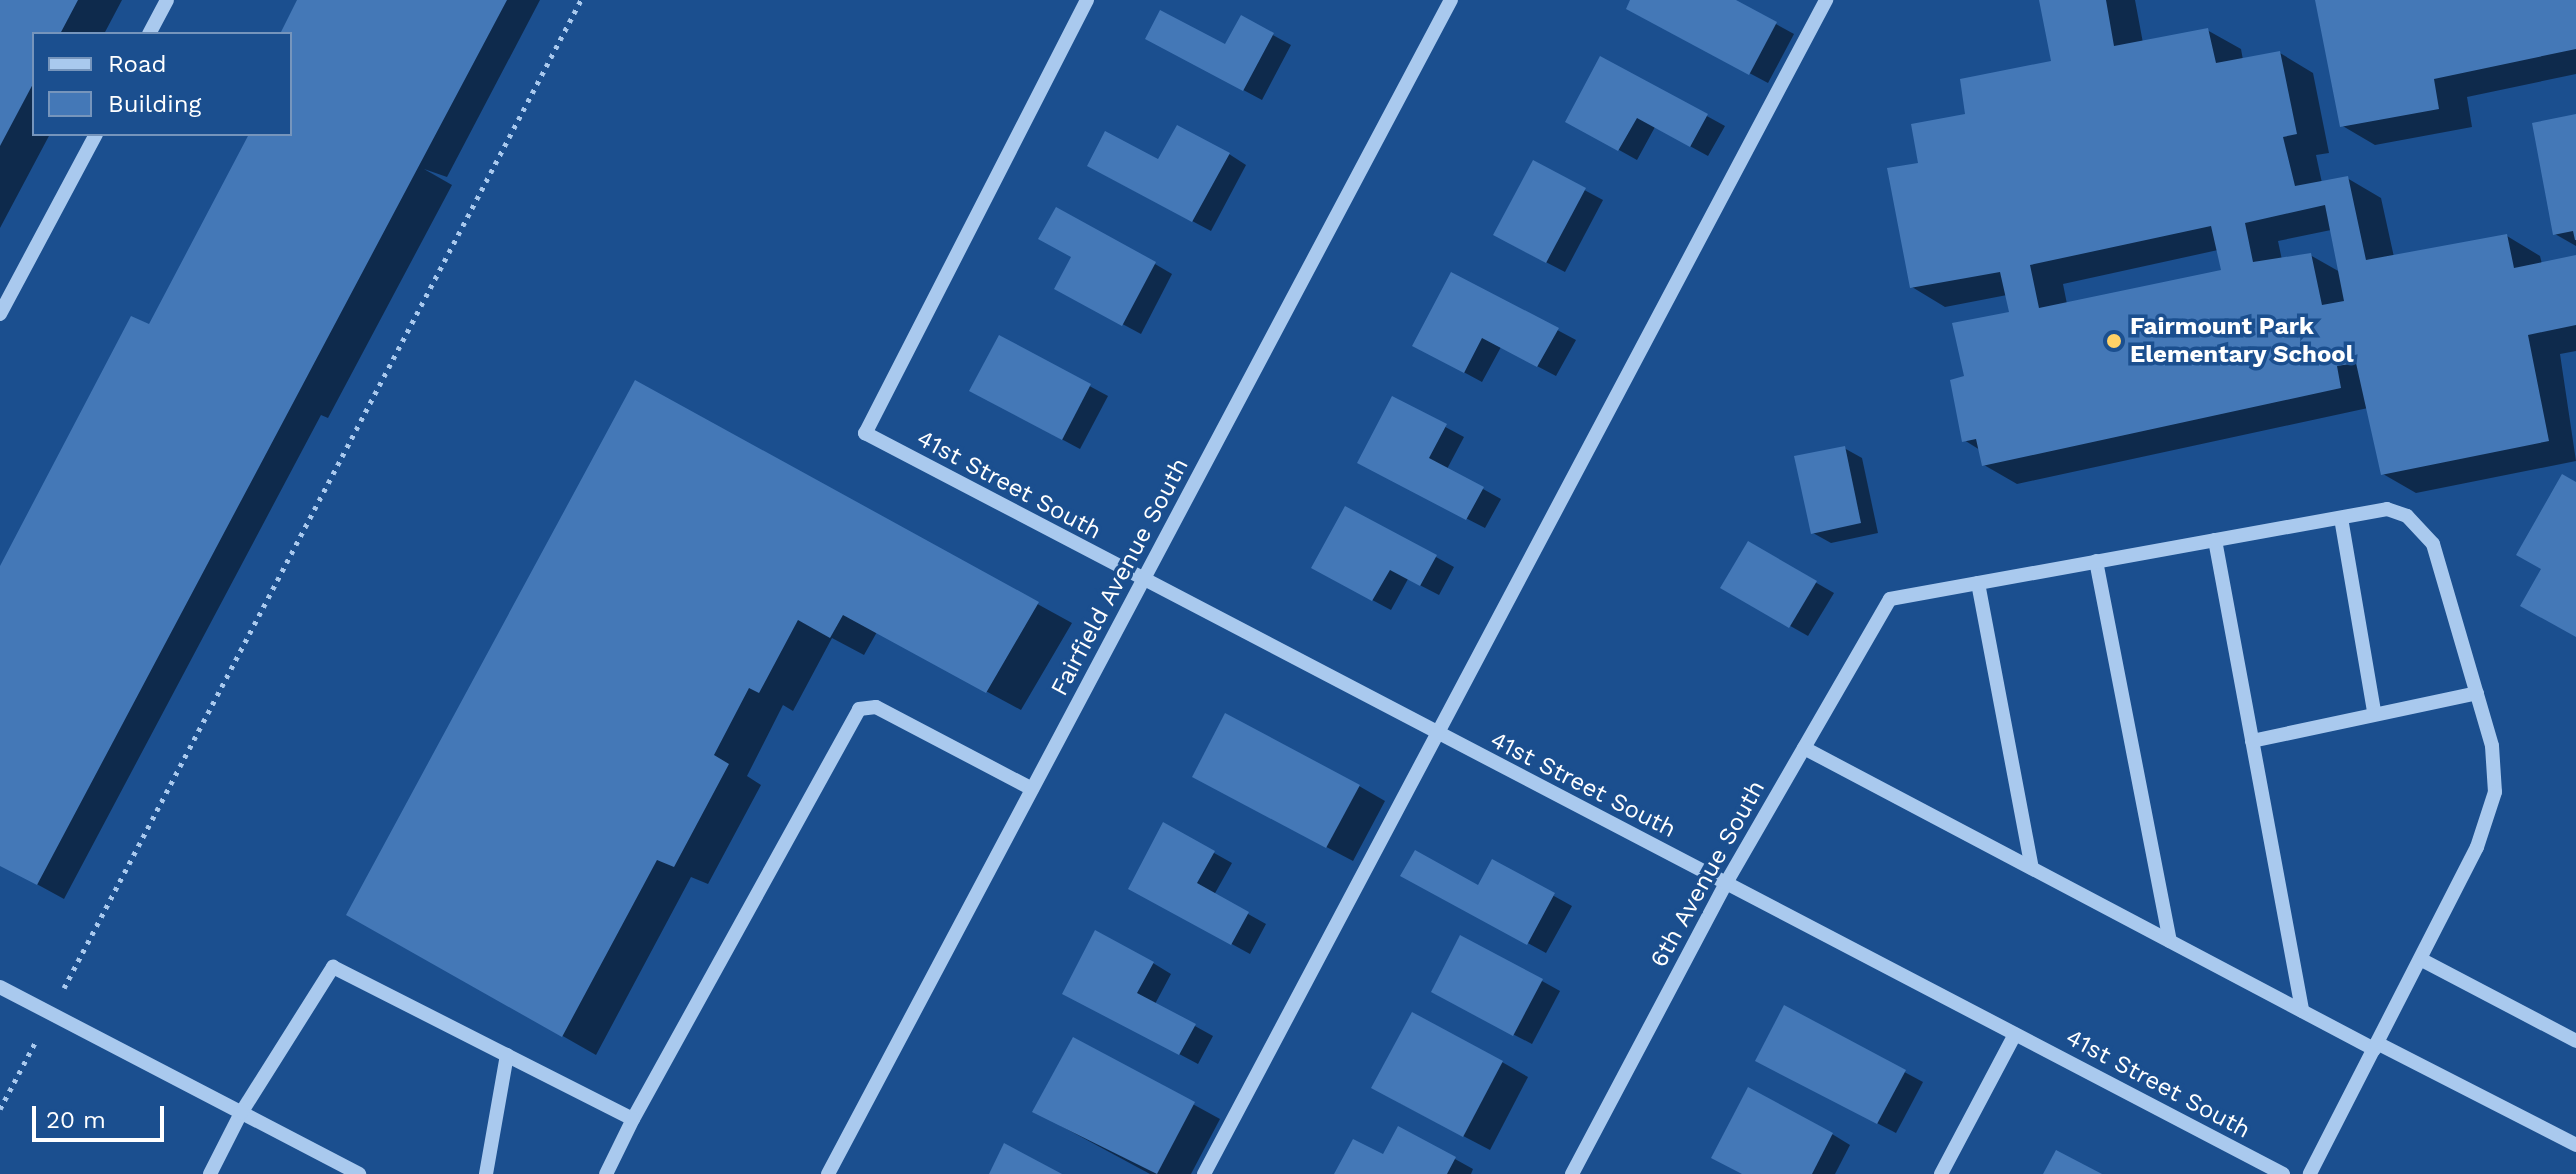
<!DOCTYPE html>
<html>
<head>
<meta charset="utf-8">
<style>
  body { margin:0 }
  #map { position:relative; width:2576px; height:1174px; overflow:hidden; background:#1b4f8f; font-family:"Work Sans",sans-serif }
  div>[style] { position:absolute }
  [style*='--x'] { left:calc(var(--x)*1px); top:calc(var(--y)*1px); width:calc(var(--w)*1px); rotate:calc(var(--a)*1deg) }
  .shadow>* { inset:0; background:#0007 }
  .building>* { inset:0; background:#4478b7 }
  .path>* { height:5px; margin-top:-2.5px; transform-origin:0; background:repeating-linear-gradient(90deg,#a9c9ee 0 4px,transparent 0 10px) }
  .minor>* { height:14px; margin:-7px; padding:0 7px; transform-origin:7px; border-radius:7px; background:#a9c9ee }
  .dots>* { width:22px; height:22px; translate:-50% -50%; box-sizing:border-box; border:4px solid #1b4f8f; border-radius:50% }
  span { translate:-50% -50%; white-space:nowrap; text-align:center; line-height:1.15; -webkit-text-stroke:7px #1b4f8f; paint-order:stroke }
  .poi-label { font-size:24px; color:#fff; font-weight:700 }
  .left { translate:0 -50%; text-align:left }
  .street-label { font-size:24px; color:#fff }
  .legend { position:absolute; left:32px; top:32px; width:260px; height:104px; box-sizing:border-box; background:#1b4f8f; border:2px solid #7695bc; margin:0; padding:10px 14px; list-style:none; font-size:24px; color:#fff }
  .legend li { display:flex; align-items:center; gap:16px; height:40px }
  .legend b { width:40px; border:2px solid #7695bc }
  .scale { position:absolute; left:32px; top:1106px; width:132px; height:36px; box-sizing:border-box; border:4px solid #fff; border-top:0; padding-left:10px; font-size:24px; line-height:28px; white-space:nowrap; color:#fff; -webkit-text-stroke:6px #1b4f8f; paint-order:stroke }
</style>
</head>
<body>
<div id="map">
  <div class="shadow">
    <div style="clip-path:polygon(0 0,122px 0,104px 34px,34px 34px,34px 134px,50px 134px,0 228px)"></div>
    <div style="clip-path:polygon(299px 0,540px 0,447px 177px,424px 169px,452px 185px,328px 418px,321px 415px,64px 899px,0 864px,0 569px,181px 344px,251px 134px,290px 134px,290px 34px,282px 34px)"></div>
    <div style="clip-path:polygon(1633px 0,1732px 0,1794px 34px,1768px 83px,1646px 18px)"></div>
    <div style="clip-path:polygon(evenodd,2041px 0,2135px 0,2143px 43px,2207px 30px,2241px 49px,2243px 60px,2280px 53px,2313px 73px,2329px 153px,2316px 155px,2322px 183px,2347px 178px,2381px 198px,2394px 257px,2507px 236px,2540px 256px,2542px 264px,2576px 257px,2576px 351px,2560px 354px,2576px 461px,2416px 493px,2383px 474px,2368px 408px,2017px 484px,1984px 465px,1980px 450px,1964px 440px,1966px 378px,2012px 313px,2007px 295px,1945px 307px,1912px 287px,1921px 164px,1968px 115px,2053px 63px,2041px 0,2331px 230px,2340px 272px,2310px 255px,2282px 260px,2278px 241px,2331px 230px,2041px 0,2218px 250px,2223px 272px,2067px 304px,2063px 284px,2218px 250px)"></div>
    <div style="clip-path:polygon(2317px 0,2576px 0,2576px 74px,2467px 97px,2472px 127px,2375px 145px,2341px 125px)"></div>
    <div style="clip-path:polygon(1242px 18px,1291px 45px,1262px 100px,1165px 48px,1226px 47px)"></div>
    <div style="clip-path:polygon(1601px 58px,1725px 126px,1708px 156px,1655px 127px,1637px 160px,1567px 121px)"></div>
    <div style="clip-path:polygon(2576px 116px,2576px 246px,2555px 234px)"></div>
    <div style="clip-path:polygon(1229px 154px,1246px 165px,1211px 231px,1107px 176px,1159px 162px)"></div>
    <div style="clip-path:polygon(1534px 163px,1603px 200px,1565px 272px,1513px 245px)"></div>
    <div style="clip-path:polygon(1155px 264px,1172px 274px,1141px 334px,1074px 298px)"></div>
    <div style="clip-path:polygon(1452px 274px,1576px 340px,1556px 376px,1501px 347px,1482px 382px,1432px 355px)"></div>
    <div style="clip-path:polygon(1000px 338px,1108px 396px,1080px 449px,990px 401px)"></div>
    <div style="clip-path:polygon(636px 383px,1072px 623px,1021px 710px,877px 632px,864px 655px,832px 638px,793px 711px,783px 705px,747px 776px,761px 785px,708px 884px,691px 877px,596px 1055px,349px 914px)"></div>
    <div style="clip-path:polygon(1393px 399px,1464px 437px,1447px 469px,1501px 499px,1485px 528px,1378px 473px)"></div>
    <div style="clip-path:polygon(1844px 448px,1862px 458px,1878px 533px,1831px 543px,1813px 533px)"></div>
    <div style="clip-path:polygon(1749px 544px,1834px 593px,1808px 636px,1723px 588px)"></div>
    <div style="clip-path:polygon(1436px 557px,1454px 567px,1439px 595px,1408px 579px,1391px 610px,1331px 578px)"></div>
    <div style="clip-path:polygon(1359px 786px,1385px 801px,1353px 861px,1220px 791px)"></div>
    <div style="clip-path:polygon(1164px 825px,1232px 863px,1214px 895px,1266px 924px,1250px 954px,1148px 898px)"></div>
    <div style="clip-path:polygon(1492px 862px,1572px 906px,1546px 953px,1421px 885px,1479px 888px)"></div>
    <div style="clip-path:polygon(1153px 963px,1171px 974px,1155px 1004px,1213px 1036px,1198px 1064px,1083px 1003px)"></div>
    <div style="clip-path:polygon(1542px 981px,1560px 991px,1532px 1044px,1451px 1002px)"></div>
    <div style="clip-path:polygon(1785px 1008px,1923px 1082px,1896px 1133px,1775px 1070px)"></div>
    <div style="clip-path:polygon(1074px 1039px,1220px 1119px,1191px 1174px,1150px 1174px,1061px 1126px)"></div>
    <div style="clip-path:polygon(1502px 1062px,1528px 1077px,1490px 1150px,1400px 1103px)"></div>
    <div style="clip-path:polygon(1399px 1128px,1473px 1169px,1471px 1174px,1336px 1174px,1384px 1157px)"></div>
    <div style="clip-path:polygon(1832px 1134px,1850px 1145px,1835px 1174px,1744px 1174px)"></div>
  </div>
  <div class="building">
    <div style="clip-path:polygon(0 0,78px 0,60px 34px,34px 34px,34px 82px,0 146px)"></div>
    <div style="clip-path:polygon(297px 0,507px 0,37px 885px,0 866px,0 566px,131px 316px,149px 324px,249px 134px,290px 134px,290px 34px,280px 34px)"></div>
    <div style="clip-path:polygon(1630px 0,1736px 0,1777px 22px,1749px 75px,1626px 9px)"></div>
    <div style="clip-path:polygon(evenodd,2039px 0,2106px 0,2114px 46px,2208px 28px,2216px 63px,2280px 51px,2297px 134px,2283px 137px,2295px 186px,2348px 176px,2366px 260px,2507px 234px,2514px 268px,2576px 255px,2576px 325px,2528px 335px,2549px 441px,2381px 475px,2356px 363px,2337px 366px,2341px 388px,1982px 466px,1976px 439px,1962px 442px,1950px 380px,1964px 376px,1952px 323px,2009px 312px,2000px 272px,1910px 288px,1887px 168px,1918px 163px,1911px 124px,1965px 114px,1960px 79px,2051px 61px,2039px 0,2325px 205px,2344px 301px,2322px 305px,2311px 253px,2253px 262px,2245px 223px,2325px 205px,2039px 0,2211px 226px,2221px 270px,2039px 308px,2030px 265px,2211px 226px)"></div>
    <div style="clip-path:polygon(2315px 0,2576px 0,2576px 49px,2434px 79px,2439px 109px,2340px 127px)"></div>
    <div style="clip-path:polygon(1160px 10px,1225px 44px,1241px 15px,1274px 33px,1243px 91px,1145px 39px)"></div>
    <div style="clip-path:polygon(1600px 56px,1708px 114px,1690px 147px,1637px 118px,1618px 151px,1565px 122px)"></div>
    <div style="clip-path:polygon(2576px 114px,2576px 240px,2575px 240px,2573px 231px,2553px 235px,2532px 123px)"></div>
    <div style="clip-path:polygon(1177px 125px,1230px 153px,1192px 222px,1087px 166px,1105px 131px,1158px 159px)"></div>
    <div style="clip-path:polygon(1533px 160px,1586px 188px,1546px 263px,1493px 235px)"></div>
    <div style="clip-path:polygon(1056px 207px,1156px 262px,1122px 326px,1054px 289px,1071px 257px,1038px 239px)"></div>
    <div style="clip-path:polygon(1451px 272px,1559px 328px,1537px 367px,1482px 338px,1464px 373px,1412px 346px)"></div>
    <div style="clip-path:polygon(999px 335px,1091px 384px,1062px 440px,969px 391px)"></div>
    <div style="clip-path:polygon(635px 380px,1039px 602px,986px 693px,843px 615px,830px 638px,798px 620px,759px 693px,749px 688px,714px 755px,729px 764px,674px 867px,657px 860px,562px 1037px,346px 915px)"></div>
    <div style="clip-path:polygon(1392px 396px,1447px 424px,1429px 458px,1484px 487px,1466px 520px,1357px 463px)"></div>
    <div style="clip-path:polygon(1845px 446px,1861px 523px,1811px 534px,1794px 456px)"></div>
    <div style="clip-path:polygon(2562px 474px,2576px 482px,2576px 637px,2520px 606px,2541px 569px,2516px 555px)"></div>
    <div style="clip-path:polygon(1345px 506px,1437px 555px,1420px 586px,1390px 570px,1372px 601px,1311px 568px)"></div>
    <div style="clip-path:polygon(1748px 541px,1817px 581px,1789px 628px,1720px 588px)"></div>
    <div style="clip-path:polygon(1225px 713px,1360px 785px,1326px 848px,1192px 777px)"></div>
    <div style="clip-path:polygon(1163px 822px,1215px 851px,1197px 883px,1249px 912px,1231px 945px,1128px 889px)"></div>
    <div style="clip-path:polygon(1415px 850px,1478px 885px,1492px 859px,1555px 893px,1527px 945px,1400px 876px)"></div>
    <div style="clip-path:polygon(1095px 930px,1154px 962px,1137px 993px,1196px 1024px,1179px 1055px,1062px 994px)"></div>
    <div style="clip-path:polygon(1460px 935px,1543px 979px,1513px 1036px,1431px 992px)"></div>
    <div style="clip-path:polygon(1784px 1005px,1906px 1070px,1877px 1124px,1755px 1061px)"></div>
    <div style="clip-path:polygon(1412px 1012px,1503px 1061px,1463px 1137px,1371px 1088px)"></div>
    <div style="clip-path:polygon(1073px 1037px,1195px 1102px,1157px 1174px,1032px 1112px)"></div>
    <div style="clip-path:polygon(1748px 1087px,1833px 1133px,1812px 1174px,1742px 1174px,1711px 1158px)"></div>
    <div style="clip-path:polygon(1398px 1126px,1456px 1157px,1447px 1174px,1334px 1174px,1353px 1139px,1383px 1154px)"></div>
    <div style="clip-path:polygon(1004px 1143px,1062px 1174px,989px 1174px)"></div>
    <div style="clip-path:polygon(2056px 1150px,2102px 1174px,2043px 1174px)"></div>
  </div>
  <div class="path">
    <div style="--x:64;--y:988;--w:1115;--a:-62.38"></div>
    <div style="--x:0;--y:1109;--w:79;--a:-62.1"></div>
  </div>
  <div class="minor">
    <div style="--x:1087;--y:0;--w:487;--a:117.1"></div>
    <div style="--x:865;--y:433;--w:1600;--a:27.59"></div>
    <div style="--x:149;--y:34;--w:38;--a:-62"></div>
    <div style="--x:0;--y:314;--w:204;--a:-61.9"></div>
    <div style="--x:2341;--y:518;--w:196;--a:80.3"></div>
    <div style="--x:2215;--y:540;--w:479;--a:79.5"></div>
    <div style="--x:2096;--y:561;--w:387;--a:79"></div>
    <div style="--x:1978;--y:583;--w:290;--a:79.3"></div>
    <div style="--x:2252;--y:741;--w:230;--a:-12"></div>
    <div style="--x:1804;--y:748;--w:645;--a:27.84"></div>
    <div style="--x:2422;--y:960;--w:174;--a:27.7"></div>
    <div style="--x:0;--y:987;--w:405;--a:27.5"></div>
    <div style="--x:2377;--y:1043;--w:224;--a:27.1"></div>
    <div style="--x:633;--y:1119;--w:468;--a:-61.1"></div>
    <div style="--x:859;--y:709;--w:17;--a:-7"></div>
    <div style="--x:876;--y:707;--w:176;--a:27.7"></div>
    <div style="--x:210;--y:1174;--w:68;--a:-63.1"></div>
    <div style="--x:241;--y:1113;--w:173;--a:-57.8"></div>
    <div style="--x:333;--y:967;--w:336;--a:26.9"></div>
    <div style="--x:633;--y:1119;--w:61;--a:116.1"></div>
    <div style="--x:486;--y:1174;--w:121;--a:-80"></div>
    <div style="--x:828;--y:1174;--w:1329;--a:-62.05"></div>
    <div style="--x:1204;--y:1174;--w:1329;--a:-62.08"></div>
    <div style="--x:1572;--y:1174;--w:329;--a:-62.1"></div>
    <div style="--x:1726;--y:883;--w:328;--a:-60"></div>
    <div style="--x:1890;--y:599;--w:505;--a:-10.26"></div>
    <div style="--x:2387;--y:509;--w:21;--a:19"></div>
    <div style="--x:2407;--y:516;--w:38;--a:47"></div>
    <div style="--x:2433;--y:544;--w:210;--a:73.7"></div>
    <div style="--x:2492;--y:746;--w:46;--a:86.3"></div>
    <div style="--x:2495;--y:792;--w:58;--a:108.1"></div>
    <div style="--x:2477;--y:847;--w:367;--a:117.1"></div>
    <div style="--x:1941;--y:1174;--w:158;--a:-62.1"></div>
  </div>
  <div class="dots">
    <div style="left:2114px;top:341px;background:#ffd166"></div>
  </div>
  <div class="poi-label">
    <span class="left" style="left:2130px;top:341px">Fairmount Park<br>Elementary School</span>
  </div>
  <div class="street-label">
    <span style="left:1009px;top:485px;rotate:28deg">41st Street South</span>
    <span style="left:1120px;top:577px;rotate:-62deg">Fairfield Avenue South</span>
    <span style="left:1583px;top:785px;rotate:27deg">41st Street South</span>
    <span style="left:1708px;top:874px;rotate:-61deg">6th Avenue South</span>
    <span style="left:2158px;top:1084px;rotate:28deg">41st Street South</span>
  </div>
  <ul class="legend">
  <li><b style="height:10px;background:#a9c9ee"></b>Road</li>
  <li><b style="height:22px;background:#4478b7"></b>Building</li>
  </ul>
  <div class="scale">20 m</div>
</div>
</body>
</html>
